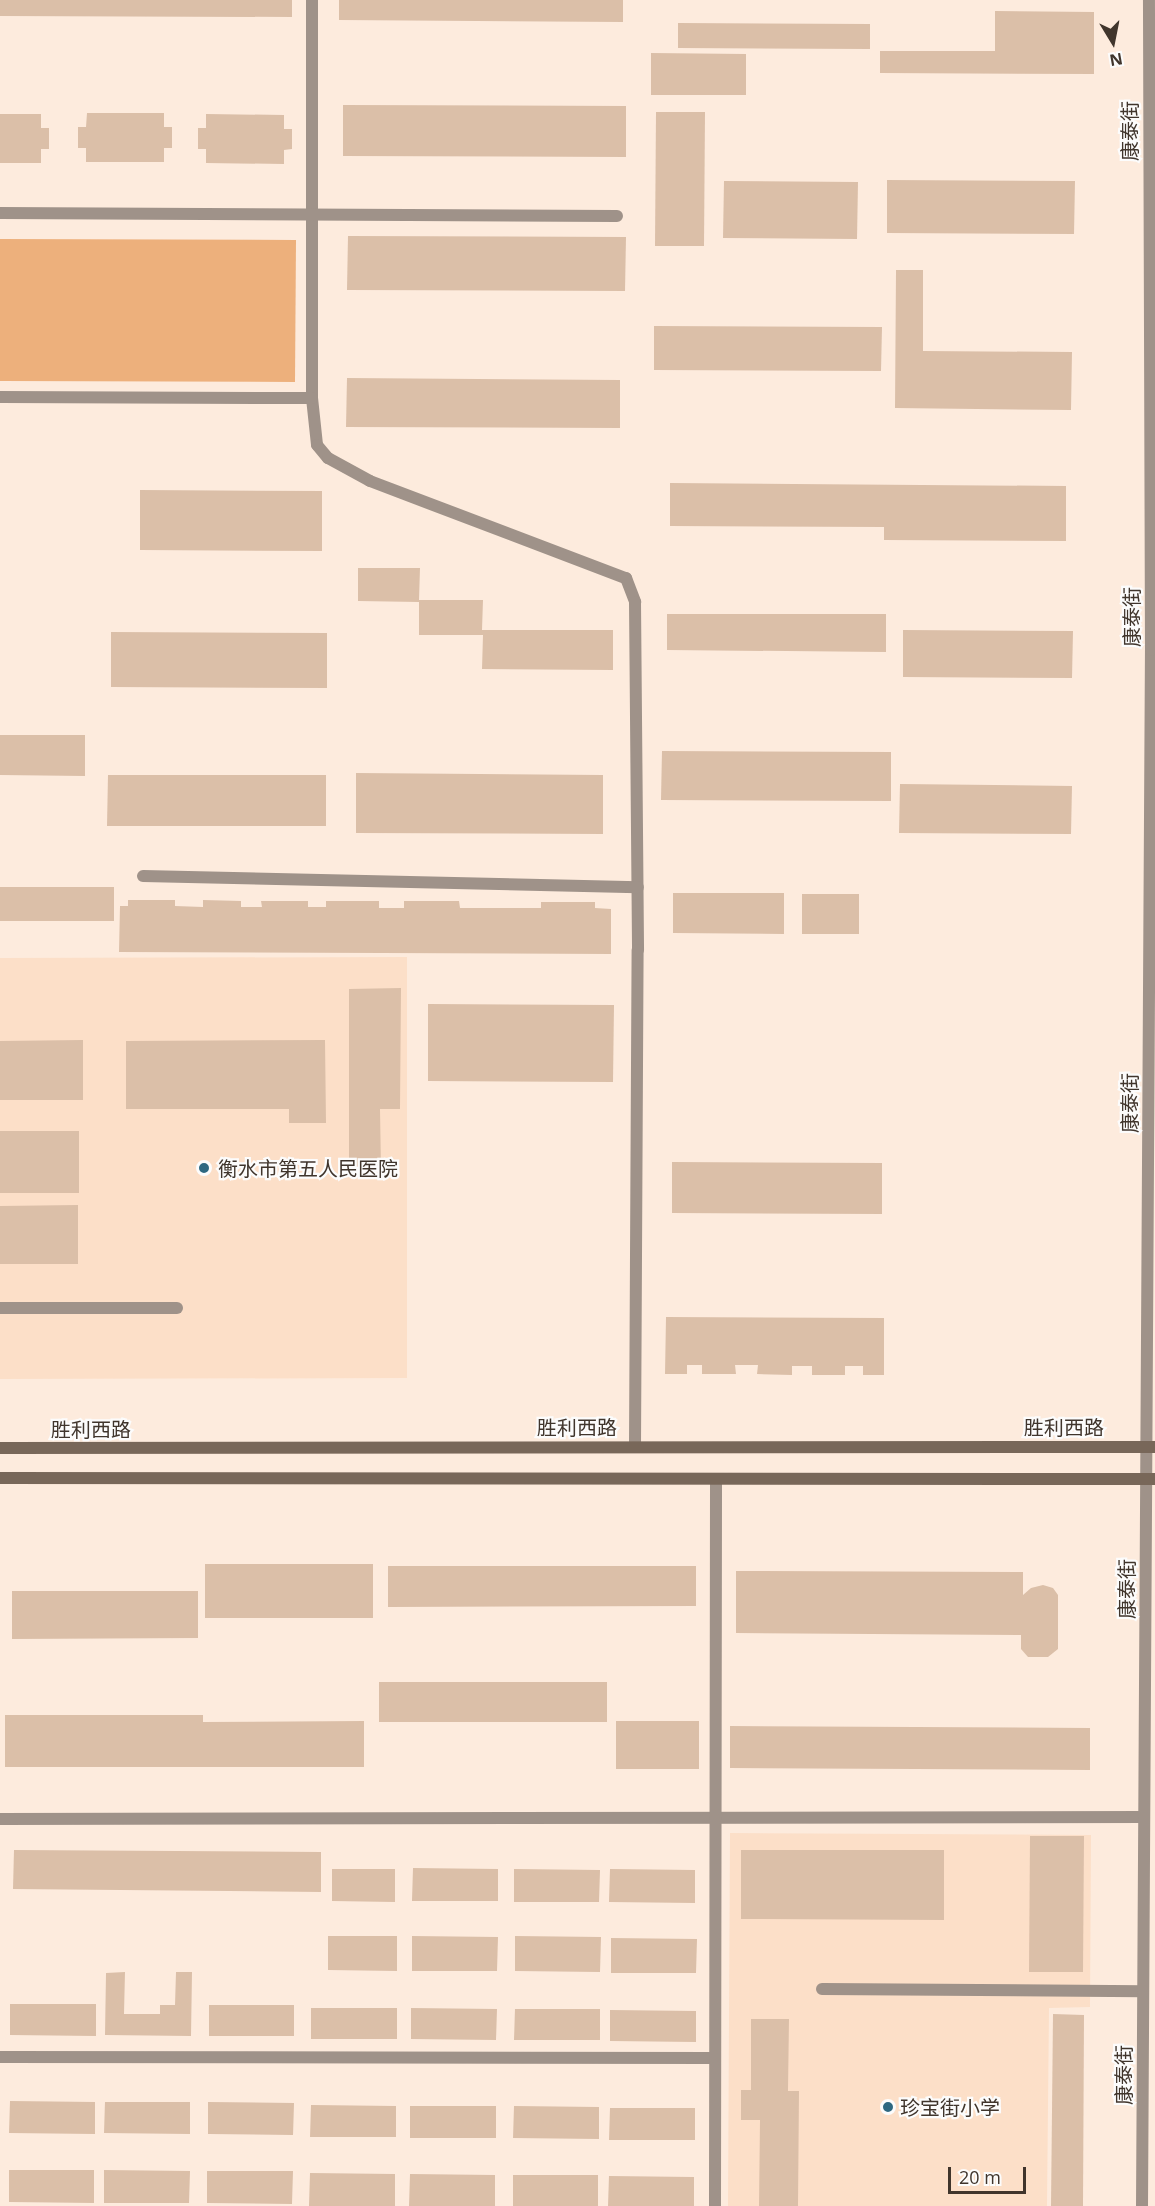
<!DOCTYPE html>
<html>
<head>
<meta charset="utf-8">
<style>
  body { margin:0 }
  #map { position:relative; width:1155px; height:2206px; overflow:hidden; background:#fdebdd; font-family:"Open Sans","Noto Sans SC",sans-serif }
  div>[style] { position:absolute }
  [style*='--x'] { left:calc(var(--x)*1px); top:calc(var(--y)*1px); width:calc(var(--w)*1px); rotate:calc(var(--a)*1deg) }
  .built>* { inset:0; background:#fcdfc8 }
  .green>* { inset:0; background:#edb07c }
  .building>* { inset:0; background:#dbbfa8 }
  .service>* { height:12px; margin:-6px; padding:0 6px; transform-origin:6px; border-radius:6px; background:#9f9289 }
  .minor>* { height:12px; margin:-6px; padding:0 6px; transform-origin:6px; border-radius:6px; background:#9f9289 }
  .tertiary>* { height:12px; margin:-6px; padding:0 6px; transform-origin:6px; border-radius:6px; background:#9f9289 }
  .secondary>* { height:12px; margin:-6px; padding:0 6px; transform-origin:6px; border-radius:6px; background:#786759 }
  .dots>* { width:16px; height:16px; translate:-50% -50%; box-sizing:border-box; border:3px solid #fcfcfc; border-radius:50% }
  span { translate:-50% -50%; white-space:nowrap; text-align:center; line-height:1.15; -webkit-text-stroke:4.5px #fcfcfc; paint-order:stroke }
  .street-label { font-size:20px; color:#40352c }
  .poi-label { font-size:20px; color:#40352c }
  .left { translate:0 -50%; text-align:left }
  .north { position:absolute; left:1083px; top:12px; width:60px; height:60px; -webkit-text-stroke:4px #fcfcfc; paint-order:stroke; rotate:170deg; font-size:16px; font-weight:700; line-height:24px; text-align:center; color:#40352c }
  .north::after { content:''; display:block; margin:auto; width:21px; height:27px; background:#40352c; clip-path:polygon(50% 0,100% 100%,50% 72%,0 100%) }
  .scale { position:absolute; left:948px; top:2167px; width:78px; height:27px; box-sizing:border-box; border:3px solid #40352c; border-top:0; padding-left:8px; font-size:18px; line-height:21px; white-space:nowrap; color:#40352c; -webkit-text-stroke:4px #fcfcfc; paint-order:stroke }
</style>
</head>
<body>
<div id="map">
  <div class="built">
    <div style="clip-path:polygon(407px 957px,407px 1378px,0 1379px,0 958px)"></div>
    <div style="clip-path:polygon(730px 1833px,1091px 1835px,1090px 2007px,1049px 2008px,1047px 2206px,728px 2206px)"></div>
  </div>
  <div class="green">
    <div style="clip-path:polygon(0 239px,296px 240px,295px 382px,0 381px)"></div>
  </div>
  <div class="building">
    <div style="clip-path:polygon(0 0,292px 0,292px 17px,0 16px)"></div>
    <div style="clip-path:polygon(339px 0,623px 0,623px 22px,339px 20px)"></div>
    <div style="clip-path:polygon(995px 11px,1094px 12px,1094px 74px,880px 73px,880px 51px,995px 51px)"></div>
    <div style="clip-path:polygon(678px 23px,870px 24px,870px 49px,678px 48px)"></div>
    <div style="clip-path:polygon(651px 53px,746px 54px,746px 95px,651px 95px)"></div>
    <div style="clip-path:polygon(343px 105px,626px 106px,626px 157px,343px 156px)"></div>
    <div style="clip-path:polygon(656px 112px,705px 112px,704px 246px,655px 246px)"></div>
    <div style="clip-path:polygon(87px 113px,164px 113px,164px 127px,172px 127px,172px 148px,164px 148px,164px 162px,86px 162px,86px 148px,78px 148px,78px 127px,86px 127px)"></div>
    <div style="clip-path:polygon(0 114px,41px 114px,41px 128px,49px 128px,49px 149px,41px 149px,41px 163px,0 163px)"></div>
    <div style="clip-path:polygon(206px 114px,284px 115px,284px 129px,292px 129px,292px 149px,284px 150px,284px 164px,206px 163px,206px 149px,198px 149px,198px 128px,206px 128px)"></div>
    <div style="clip-path:polygon(887px 180px,1075px 181px,1074px 234px,887px 233px)"></div>
    <div style="clip-path:polygon(724px 181px,858px 182px,857px 239px,723px 238px)"></div>
    <div style="clip-path:polygon(348px 236px,626px 237px,625px 291px,347px 290px)"></div>
    <div style="clip-path:polygon(896px 270px,923px 270px,923px 351px,1072px 352px,1071px 410px,895px 408px)"></div>
    <div style="clip-path:polygon(654px 326px,882px 327px,881px 371px,654px 370px)"></div>
    <div style="clip-path:polygon(347px 378px,620px 380px,620px 428px,346px 427px)"></div>
    <div style="clip-path:polygon(670px 483px,1066px 486px,1066px 541px,884px 540px,884px 527px,670px 526px)"></div>
    <div style="clip-path:polygon(140px 490px,322px 491px,322px 551px,140px 550px)"></div>
    <div style="clip-path:polygon(358px 568px,420px 568px,419px 600px,483px 600px,482px 630px,613px 630px,613px 670px,482px 669px,483px 635px,419px 635px,419px 602px,358px 601px)"></div>
    <div style="clip-path:polygon(667px 614px,886px 614px,886px 652px,667px 650px)"></div>
    <div style="clip-path:polygon(903px 630px,1073px 631px,1072px 678px,903px 677px)"></div>
    <div style="clip-path:polygon(111px 632px,327px 633px,327px 688px,111px 687px)"></div>
    <div style="clip-path:polygon(0 735px,85px 735px,85px 776px,0 775px)"></div>
    <div style="clip-path:polygon(662px 751px,891px 752px,891px 801px,661px 800px)"></div>
    <div style="clip-path:polygon(356px 773px,603px 775px,603px 834px,356px 833px)"></div>
    <div style="clip-path:polygon(108px 775px,326px 775px,326px 826px,107px 826px)"></div>
    <div style="clip-path:polygon(900px 784px,1072px 786px,1071px 834px,899px 833px)"></div>
    <div style="clip-path:polygon(0 887px,114px 887px,114px 921px,0 921px)"></div>
    <div style="clip-path:polygon(673px 893px,784px 893px,784px 934px,673px 933px)"></div>
    <div style="clip-path:polygon(802px 894px,859px 894px,859px 934px,802px 934px)"></div>
    <div style="clip-path:polygon(128px 900px,175px 900px,175px 906px,203px 907px,203px 900px,241px 901px,241px 907px,262px 907px,261px 901px,308px 901px,308px 907px,326px 907px,326px 901px,379px 901px,379px 908px,404px 908px,404px 901px,459px 901px,460px 908px,541px 908px,541px 902px,595px 902px,595px 908px,611px 909px,611px 954px,119px 952px,120px 906px,128px 906px)"></div>
    <div style="clip-path:polygon(401px 988px,400px 1109px,380px 1109px,381px 1170px,349px 1170px,349px 989px)"></div>
    <div style="clip-path:polygon(428px 1004px,614px 1005px,613px 1082px,428px 1081px)"></div>
    <div style="clip-path:polygon(83px 1040px,83px 1100px,0 1100px,0 1041px)"></div>
    <div style="clip-path:polygon(325px 1040px,326px 1123px,289px 1123px,289px 1109px,126px 1109px,126px 1041px)"></div>
    <div style="clip-path:polygon(0 1131px,79px 1131px,79px 1193px,0 1193px)"></div>
    <div style="clip-path:polygon(672px 1162px,882px 1163px,882px 1214px,672px 1213px)"></div>
    <div style="clip-path:polygon(78px 1205px,78px 1264px,0 1264px,0 1206px)"></div>
    <div style="clip-path:polygon(666px 1317px,884px 1318px,884px 1375px,863px 1375px,863px 1366px,845px 1366px,845px 1375px,812px 1375px,812px 1366px,792px 1366px,792px 1375px,757px 1374px,758px 1365px,735px 1365px,736px 1374px,702px 1374px,702px 1365px,687px 1365px,687px 1374px,665px 1374px)"></div>
    <div style="clip-path:polygon(205px 1564px,373px 1564px,373px 1618px,205px 1618px)"></div>
    <div style="clip-path:polygon(388px 1566px,696px 1566px,696px 1606px,388px 1607px)"></div>
    <div style="clip-path:polygon(736px 1571px,1023px 1572px,1023px 1595px,1031px 1588px,1043px 1585px,1053px 1588px,1058px 1595px,1058px 1649px,1048px 1657px,1028px 1657px,1021px 1649px,1021px 1635px,736px 1633px)"></div>
    <div style="clip-path:polygon(12px 1591px,198px 1591px,198px 1638px,12px 1639px)"></div>
    <div style="clip-path:polygon(379px 1682px,607px 1682px,607px 1722px,379px 1722px)"></div>
    <div style="clip-path:polygon(5px 1715px,203px 1715px,203px 1722px,364px 1721px,364px 1767px,5px 1767px)"></div>
    <div style="clip-path:polygon(616px 1721px,699px 1721px,699px 1769px,616px 1769px)"></div>
    <div style="clip-path:polygon(730px 1726px,1090px 1728px,1090px 1770px,730px 1768px)"></div>
    <div style="clip-path:polygon(1030px 1836px,1084px 1836px,1083px 1972px,1029px 1972px)"></div>
    <div style="clip-path:polygon(14px 1850px,321px 1852px,321px 1892px,13px 1889px)"></div>
    <div style="clip-path:polygon(741px 1850px,944px 1850px,944px 1920px,741px 1919px)"></div>
    <div style="clip-path:polygon(413px 1868px,498px 1869px,498px 1901px,412px 1901px)"></div>
    <div style="clip-path:polygon(332px 1869px,395px 1869px,395px 1902px,332px 1901px)"></div>
    <div style="clip-path:polygon(514px 1869px,600px 1870px,599px 1902px,514px 1902px)"></div>
    <div style="clip-path:polygon(610px 1869px,695px 1870px,695px 1903px,609px 1902px)"></div>
    <div style="clip-path:polygon(328px 1936px,397px 1936px,397px 1971px,328px 1970px)"></div>
    <div style="clip-path:polygon(412px 1936px,498px 1937px,497px 1971px,412px 1971px)"></div>
    <div style="clip-path:polygon(515px 1936px,601px 1937px,600px 1972px,515px 1971px)"></div>
    <div style="clip-path:polygon(611px 1938px,697px 1939px,696px 1973px,611px 1973px)"></div>
    <div style="clip-path:polygon(125px 1972px,124px 2014px,160px 2014px,160px 2005px,175px 2005px,176px 1972px,192px 1972px,191px 2036px,105px 2035px,106px 1973px)"></div>
    <div style="clip-path:polygon(10px 2004px,96px 2004px,96px 2036px,10px 2035px)"></div>
    <div style="clip-path:polygon(209px 2005px,294px 2005px,294px 2036px,209px 2036px)"></div>
    <div style="clip-path:polygon(311px 2008px,397px 2008px,397px 2039px,311px 2039px)"></div>
    <div style="clip-path:polygon(411px 2008px,497px 2009px,496px 2040px,411px 2039px)"></div>
    <div style="clip-path:polygon(515px 2009px,600px 2009px,600px 2040px,514px 2040px)"></div>
    <div style="clip-path:polygon(610px 2010px,696px 2011px,696px 2042px,610px 2041px)"></div>
    <div style="clip-path:polygon(1053px 2014px,1084px 2015px,1083px 2206px,1051px 2206px)"></div>
    <div style="clip-path:polygon(751px 2019px,789px 2019px,788px 2091px,799px 2091px,798px 2206px,759px 2206px,760px 2120px,741px 2120px,741px 2090px,751px 2090px)"></div>
    <div style="clip-path:polygon(10px 2101px,95px 2102px,95px 2134px,9px 2133px)"></div>
    <div style="clip-path:polygon(105px 2102px,190px 2102px,190px 2134px,104px 2133px)"></div>
    <div style="clip-path:polygon(208px 2102px,294px 2103px,293px 2135px,208px 2134px)"></div>
    <div style="clip-path:polygon(311px 2105px,396px 2106px,396px 2137px,310px 2137px)"></div>
    <div style="clip-path:polygon(410px 2106px,496px 2106px,496px 2138px,410px 2138px)"></div>
    <div style="clip-path:polygon(514px 2106px,599px 2107px,599px 2139px,513px 2138px)"></div>
    <div style="clip-path:polygon(610px 2108px,695px 2108px,695px 2140px,609px 2140px)"></div>
    <div style="clip-path:polygon(9px 2170px,94px 2170px,94px 2203px,9px 2202px)"></div>
    <div style="clip-path:polygon(104px 2170px,190px 2171px,189px 2203px,104px 2203px)"></div>
    <div style="clip-path:polygon(207px 2171px,293px 2171px,292px 2204px,207px 2203px)"></div>
    <div style="clip-path:polygon(310px 2173px,395px 2174px,395px 2206px,309px 2206px)"></div>
    <div style="clip-path:polygon(410px 2174px,495px 2175px,495px 2206px,409px 2206px)"></div>
    <div style="clip-path:polygon(513px 2175px,598px 2175px,598px 2206px,513px 2206px)"></div>
    <div style="clip-path:polygon(609px 2176px,694px 2177px,694px 2206px,608px 2206px)"></div>
  </div>
  <div class="service">
    <div style="--x:312;--y:0;--w:398;--a:90"></div>
    <div style="--x:312;--y:398;--w:47;--a:83.9"></div>
    <div style="--x:317;--y:445;--w:17;--a:50"></div>
    <div style="--x:328;--y:458;--w:48;--a:28.7"></div>
    <div style="--x:370;--y:481;--w:274;--a:20.8"></div>
    <div style="--x:626;--y:578;--w:26;--a:69"></div>
    <div style="--x:635;--y:602;--w:348;--a:89.5"></div>
    <div style="--x:0;--y:213;--w:617;--a:0.28"></div>
    <div style="--x:0;--y:397;--w:312;--a:0.2"></div>
    <div style="--x:143;--y:876;--w:495;--a:1.3"></div>
    <div style="--x:0;--y:1308;--w:177;--a:0"></div>
    <div style="--x:822;--y:1989;--w:321;--a:0.4"></div>
  </div>
  <div class="minor">
    <div style="--x:635;--y:1447;--w:497;--a:-89.7"></div>
    <div style="--x:0;--y:1819;--w:1144;--a:-0.1"></div>
    <div style="--x:0;--y:2057;--w:715;--a:0.08"></div>
    <div style="--x:715;--y:2206;--w:727;--a:-89.92"></div>
  </div>
  <div class="tertiary">
    <div style="--x:1142;--y:2206;--w:1556;--a:-89.67"></div>
    <div style="--x:1151;--y:650;--w:650;--a:-90.18"></div>
  </div>
  <div class="secondary">
    <div style="--x:0;--y:1448;--w:1155;--a:-0.05"></div>
    <div style="--x:0;--y:1478;--w:1155;--a:0.05"></div>
  </div>
  <div class="dots">
    <div style="left:204px;top:1168px;background:#2e6881"></div>
    <div style="left:888px;top:2107px;background:#2e6881"></div>
  </div>
  <div class="street-label">
    <span style="left:1129px;top:131px;rotate:-90deg">康泰街</span>
    <span style="left:1131px;top:617px;rotate:-90deg">康泰街</span>
    <span style="left:1129px;top:1103px;rotate:-90deg">康泰街</span>
    <span style="left:577px;top:1427px">胜利西路</span>
    <span style="left:1064px;top:1427px">胜利西路</span>
    <span style="left:91px;top:1429px">胜利西路</span>
    <span style="left:1126px;top:1589px;rotate:-90deg">康泰街</span>
    <span style="left:1123px;top:2075px;rotate:-90deg">康泰街</span>
  </div>
  <div class="poi-label">
    <span class="left" style="left:218px;top:1168px">衡水市第五人民医院</span>
    <span class="left" style="left:900px;top:2107px">珍宝街小学</span>
  </div>
  <div class="north">N</div>
  <div class="scale">20 m</div>
</div>
</body>
</html>
